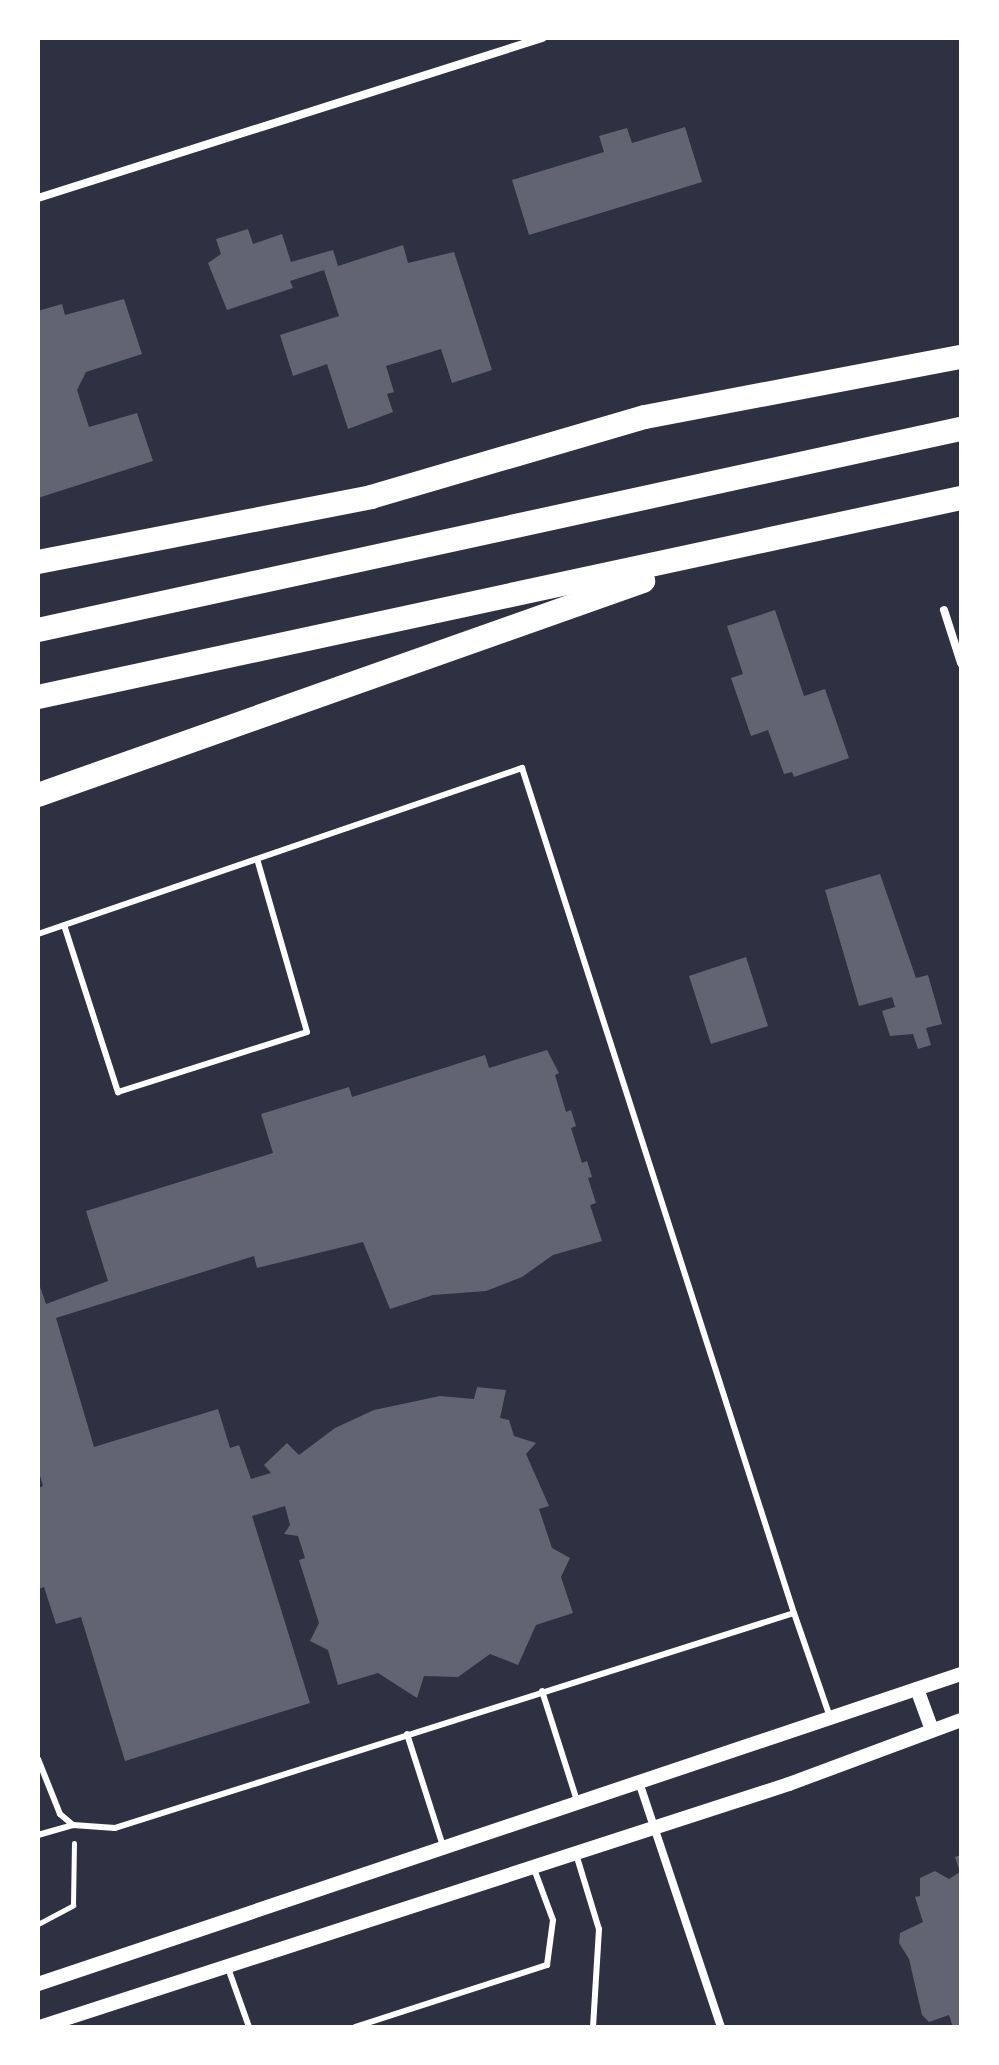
<!DOCTYPE html>
<html>
<head>
<meta charset="utf-8">
<style>
  body { margin:0 }
  #map { position:relative; width:999px; height:2065px; overflow:hidden; background:#2d3142; font-family:Quicksand,sans-serif }
  div>[style] { position:absolute }
  [style*='--x'] { left:calc(var(--x)*1px); top:calc(var(--y)*1px); width:calc(var(--w)*1px); rotate:calc(var(--a)*1deg) }
  .building>* { inset:0; background:#626471 }
  .path>* { height:5px; margin:-2.5px; padding:0 2.5px; transform-origin:2.5px; border-radius:2.5px; background:#fff }
  .service>* { height:6px; margin:-3px; padding:0 3px; transform-origin:3px; border-radius:3px; background:#fff }
  .minor>* { height:8px; margin:-4px; padding:0 4px; transform-origin:4px; border-radius:4px; background:#fff }
  .tertiary>* { height:14px; margin:-7px; padding:0 7px; transform-origin:7px; border-radius:7px; background:#fff }
  .motorway>* { height:24px; margin:-12px; padding:0 12px; transform-origin:12px; border-radius:12px; background:#fff }
  span { translate:-50% -50%; white-space:nowrap; text-align:center; line-height:1.15; -webkit-text-stroke:7px #fff; paint-order:stroke }
  .frame { position:absolute; inset:0; border:40px solid #fff; pointer-events:none }
</style>
</head>
<body>
<div id="map">
  <div class="building">
    <div style="clip-path:polygon(685px 127px,702px 182px,529px 235px,512px 180px,604px 152px,599px 136px,627px 128px,632px 143px)"></div>
    <div style="clip-path:polygon(248px 229px,253px 244px,282px 234px,291px 262px,333px 250px,338px 266px,403px 245px,408px 263px,454px 252px,492px 370px,452px 383px,441px 349px,386px 366px,394px 392px,387px 394px,393px 412px,348px 429px,327px 364px,293px 376px,280px 335px,339px 316px,324px 270px,290px 281px,293px 288px,227px 310px,208px 263px,221px 254px,216px 239px)"></div>
    <div style="clip-path:polygon(124px 299px,142px 354px,86px 372px,77px 390px,89px 427px,137px 413px,153px 461px,38px 498px,38px 311px,62px 304px,65px 315px)"></div>
    <div style="clip-path:polygon(775px 610px,804px 696px,825px 689px,849px 758px,794px 777px,792px 772px,784px 774px,768px 730px,751px 736px,731px 678px,743px 674px,727px 626px)"></div>
    <div style="clip-path:polygon(880px 874px,916px 978px,928px 975px,942px 1024px,926px 1028px,931px 1045px,918px 1049px,913px 1034px,890px 1036px,882px 1011px,895px 1007px,892px 997px,859px 1006px,825px 890px)"></div>
    <div style="clip-path:polygon(746px 957px,768px 1026px,711px 1044px,689px 976px)"></div>
    <div style="clip-path:polygon(547px 1050px,559px 1073px,555px 1075px,566px 1112px,571px 1110px,576px 1126px,571px 1128px,582px 1163px,587px 1161px,592px 1177px,588px 1178px,596px 1203px,590px 1205px,602px 1241px,553px 1255px,522px 1277px,486px 1291px,433px 1295px,390px 1309px,363px 1242px,257px 1268px,254px 1256px,56px 1318px,94px 1447px,218px 1409px,230px 1448px,239px 1445px,251px 1479px,271px 1473px,264px 1465px,287px 1443px,299px 1455px,335px 1428px,374px 1410px,440px 1396px,474px 1399px,477px 1387px,506px 1390px,500px 1418px,509px 1420px,514px 1436px,536px 1443px,526px 1454px,549px 1506px,539px 1509px,552px 1548px,570px 1558px,561px 1577px,573px 1613px,536px 1625px,518px 1665px,490px 1654px,458px 1677px,424px 1676px,417px 1698px,378px 1673px,338px 1685px,328px 1650px,310px 1641px,319px 1623px,299px 1560px,305px 1558px,298px 1536px,284px 1534px,290px 1525px,285px 1506px,252px 1516px,310px 1703px,125px 1761px,81px 1617px,56px 1624px,44px 1587px,38px 1589px,38px 1488px,43px 1486px,38px 1469px,38px 1281px,46px 1304px,108px 1281px,86px 1211px,273px 1153px,261px 1114px,349px 1087px,352px 1097px,485px 1055px,489px 1068px)"></div>
    <div style="clip-path:polygon(961px 1855px,961px 2027px,953px 2027px,949px 2015px,929px 2022px,922px 2015px,909px 1959px,899px 1943px,900px 1933px,923px 1922px,915px 1897px,920px 1896px,920px 1878px,935px 1871px,949px 1879px,960px 1872px,955px 1857px)"></div>
  </div>
  <div class="path">
    <div style="--x:38;--y:1924;--w:40;--a:-28"></div>
    <div style="--x:73;--y:1905;--w:62;--a:-89.1"></div>
  </div>
  <div class="service">
    <div style="--x:64;--y:925;--w:176;--a:72.1"></div>
    <div style="--x:118;--y:1092;--w:198;--a:-17.6"></div>
    <div style="--x:307;--y:1032;--w:180;--a:-106.1"></div>
    <div style="--x:38;--y:934;--w:512;--a:-18.93"></div>
    <div style="--x:522;--y:768;--w:888;--a:72.16"></div>
    <div style="--x:794;--y:1613;--w:712;--a:162.43"></div>
    <div style="--x:115;--y:1828;--w:42;--a:-175.9"></div>
    <div style="--x:73;--y:1825;--w:17;--a:-140"></div>
    <div style="--x:60;--y:1814;--w:59;--a:-111.8"></div>
    <div style="--x:794;--y:1613;--w:110;--a:70.9"></div>
    <div style="--x:542;--y:1691;--w:115;--a:72.3"></div>
    <div style="--x:407;--y:1734;--w:118;--a:72.2"></div>
    <div style="--x:38;--y:1835;--w:36;--a:-16"></div>
    <div style="--x:576;--y:1854;--w:78;--a:73"></div>
    <div style="--x:599;--y:1929;--w:98;--a:93.5"></div>
    <div style="--x:228;--y:1968;--w:63;--a:70.4"></div>
    <div style="--x:355;--y:2027;--w:202;--a:-17.9"></div>
    <div style="--x:547;--y:1965;--w:45;--a:-82.4"></div>
    <div style="--x:553;--y:1920;--w:54;--a:-110.4"></div>
  </div>
  <div class="minor">
    <div style="--x:38;--y:198;--w:529;--a:-17.61"></div>
    <div style="--x:944;--y:610;--w:56;--a:72.2"></div>
    <div style="--x:639;--y:1782;--w:258;--a:71.5"></div>
  </div>
  <div class="tertiary">
    <div style="--x:917;--y:1689;--w:44;--a:69.9"></div>
    <div style="--x:38;--y:1984;--w:974;--a:-18.57"></div>
    <div style="--x:40;--y:2027;--w:787;--a:-17.97"></div>
    <div style="--x:789;--y:1784;--w:184;--a:-20.4"></div>
  </div>
  <div class="motorway">
    <div style="--x:38;--y:562;--w:339;--a:-11"></div>
    <div style="--x:371;--y:497;--w:285;--a:-16.3"></div>
    <div style="--x:645;--y:417;--w:322;--a:-10.8"></div>
    <div style="--x:38;--y:630;--w:945;--a:-12.29"></div>
    <div style="--x:38;--y:697;--w:944;--a:-12.17"></div>
    <div style="--x:38;--y:795;--w:642;--a:-19.48"></div>
  </div>
  <div class="frame"></div>
</div>
</body>
</html>
